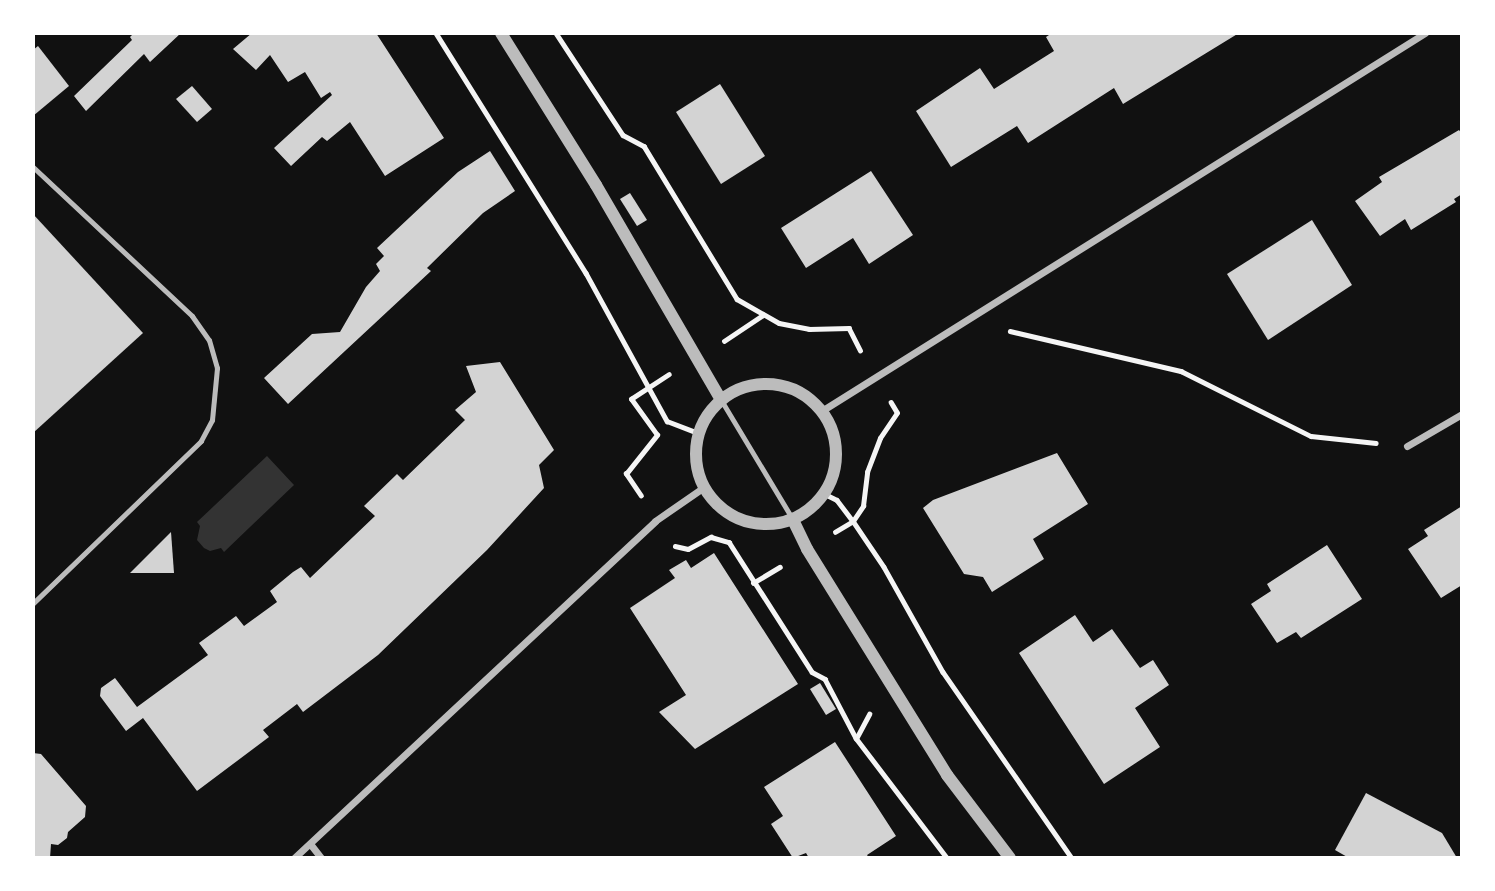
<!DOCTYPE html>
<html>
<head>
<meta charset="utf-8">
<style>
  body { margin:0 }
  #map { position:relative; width:1495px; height:891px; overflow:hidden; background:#111; font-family:Karla,sans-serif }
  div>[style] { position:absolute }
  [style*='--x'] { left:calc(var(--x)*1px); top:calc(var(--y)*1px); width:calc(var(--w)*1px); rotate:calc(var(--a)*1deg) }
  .water>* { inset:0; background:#333 }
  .building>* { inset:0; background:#d3d3d3 }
  .path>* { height:4.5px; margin:-2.25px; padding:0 2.25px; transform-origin:2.25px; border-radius:2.25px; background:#f5f5f5 }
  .service>* { height:5px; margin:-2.5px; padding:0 2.5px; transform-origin:2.5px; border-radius:2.5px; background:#bcbcbc }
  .minor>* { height:7px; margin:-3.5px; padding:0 3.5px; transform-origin:3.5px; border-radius:3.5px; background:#bcbcbc }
  .tertiary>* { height:12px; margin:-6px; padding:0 6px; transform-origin:6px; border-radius:6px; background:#bcbcbc }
  .tertiary>.ring { margin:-6px; padding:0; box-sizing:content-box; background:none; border:12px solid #bcbcbc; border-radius:50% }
  span { translate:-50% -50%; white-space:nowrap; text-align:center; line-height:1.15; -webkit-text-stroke:7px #fff; paint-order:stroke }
  .frame { position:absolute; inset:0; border:35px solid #fff; pointer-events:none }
</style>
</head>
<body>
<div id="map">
  <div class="water">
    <div style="clip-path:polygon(267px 456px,294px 485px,224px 552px,221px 548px,210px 551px,204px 548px,197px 540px,200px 526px,197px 522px)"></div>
  </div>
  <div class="building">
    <div style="clip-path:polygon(134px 33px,181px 33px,150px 62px,144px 54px,86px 111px,74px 96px,132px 40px,130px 37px)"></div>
    <div style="clip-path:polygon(252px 33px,376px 33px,444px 138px,385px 176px,350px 122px,327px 141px,322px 137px,291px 166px,274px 148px,332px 95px,330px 92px,321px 98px,305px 72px,288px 82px,270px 55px,256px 70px,233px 49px)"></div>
    <div style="clip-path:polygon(1052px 33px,1239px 33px,1123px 104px,1114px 88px,1028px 143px,1017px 126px,951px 167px,916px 111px,980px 68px,994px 89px,1054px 51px,1046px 37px)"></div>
    <div style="clip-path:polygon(38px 46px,69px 86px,33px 116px,33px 50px)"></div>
    <div style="clip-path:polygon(720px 84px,765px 156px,721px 184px,676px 112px)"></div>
    <div style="clip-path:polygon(192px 86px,212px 109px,197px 122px,176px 99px)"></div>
    <div style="clip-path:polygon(1459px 130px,1462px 134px,1462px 194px,1454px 199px,1456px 202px,1411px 230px,1405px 219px,1380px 236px,1355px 201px,1382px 182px,1379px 177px)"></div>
    <div style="clip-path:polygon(490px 151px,515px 191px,483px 213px,427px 268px,431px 271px,288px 404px,264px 378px,312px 334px,340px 332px,366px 287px,380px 271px,376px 264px,384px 256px,377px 248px,458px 172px)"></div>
    <div style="clip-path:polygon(871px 171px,913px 235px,869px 264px,853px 238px,806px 268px,781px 228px)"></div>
    <div style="clip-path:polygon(630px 193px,647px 220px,637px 226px,620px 199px)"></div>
    <div style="clip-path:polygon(33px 214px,143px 333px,33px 433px)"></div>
    <div style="clip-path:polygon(1312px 220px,1352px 285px,1268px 340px,1227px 274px)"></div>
    <div style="clip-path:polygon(500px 362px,554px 450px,539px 465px,544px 488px,487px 550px,378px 655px,303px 712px,297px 704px,263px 730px,269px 737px,197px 791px,143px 718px,126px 731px,100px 696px,101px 688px,115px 678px,137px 707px,208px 655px,199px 643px,236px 616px,244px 626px,277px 602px,270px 591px,293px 572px,301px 567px,310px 578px,375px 516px,364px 506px,397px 474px,403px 480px,465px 420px,455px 410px,476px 392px,466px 366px)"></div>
    <div style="clip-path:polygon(1057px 453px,1088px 504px,1033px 539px,1044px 559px,992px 592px,983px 577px,964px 574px,923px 508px,933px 500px)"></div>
    <div style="clip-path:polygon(1462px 506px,1462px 585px,1441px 598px,1408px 549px,1428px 536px,1424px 530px)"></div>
    <div style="clip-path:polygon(171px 532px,174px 573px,130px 573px)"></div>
    <div style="clip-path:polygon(1327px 545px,1362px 599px,1301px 638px,1296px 632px,1277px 643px,1251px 604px,1271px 591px,1267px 584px)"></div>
    <div style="clip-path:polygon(714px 553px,798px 684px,695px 749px,659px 712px,686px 695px,630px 608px,675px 578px,669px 570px,686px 560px,691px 568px)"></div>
    <div style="clip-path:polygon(1075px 615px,1093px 642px,1112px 629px,1140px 668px,1153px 660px,1169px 685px,1135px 708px,1160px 747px,1104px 784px,1019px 653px)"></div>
    <div style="clip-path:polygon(820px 683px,836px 709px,826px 715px,810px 689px)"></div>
    <div style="clip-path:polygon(835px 742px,896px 836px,867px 855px,869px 858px,809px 858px,806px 853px,793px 858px,771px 824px,783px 816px,764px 787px)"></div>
    <div style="clip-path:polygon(33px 753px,41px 754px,86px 806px,85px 817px,68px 832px,67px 838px,58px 845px,51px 844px,50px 858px,33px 857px)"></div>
    <div style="clip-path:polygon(1366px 793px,1442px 833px,1457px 858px,1349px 858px,1335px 850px)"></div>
  </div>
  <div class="path">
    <div style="--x:436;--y:33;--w:283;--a:58"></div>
    <div style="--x:586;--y:273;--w:169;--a:61.3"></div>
    <div style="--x:667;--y:421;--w:34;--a:21"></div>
    <div style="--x:556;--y:33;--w:122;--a:56.7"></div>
    <div style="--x:623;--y:135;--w:24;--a:28"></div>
    <div style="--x:644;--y:146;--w:179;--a:58.7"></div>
    <div style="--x:737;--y:299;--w:48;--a:29.7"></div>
    <div style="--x:779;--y:323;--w:31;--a:11"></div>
    <div style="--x:809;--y:329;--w:40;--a:-1.4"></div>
    <div style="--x:849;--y:328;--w:25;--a:63"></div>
    <div style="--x:1010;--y:331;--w:176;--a:13.2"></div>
    <div style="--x:1181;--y:371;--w:145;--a:26.6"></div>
    <div style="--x:1311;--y:436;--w:65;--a:6.1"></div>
    <div style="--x:724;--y:341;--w:47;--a:-33.7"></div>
    <div style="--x:825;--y:494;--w:13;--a:27"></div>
    <div style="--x:837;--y:500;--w:26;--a:53"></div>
    <div style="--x:853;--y:521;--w:55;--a:56"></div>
    <div style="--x:884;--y:567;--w:120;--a:60.7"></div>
    <div style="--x:943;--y:672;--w:226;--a:55.3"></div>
    <div style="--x:641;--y:496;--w:27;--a:-124"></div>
    <div style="--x:626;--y:474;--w:50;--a:-51.5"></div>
    <div style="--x:657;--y:435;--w:44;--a:-125.8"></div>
    <div style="--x:631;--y:399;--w:45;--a:-33.3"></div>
    <div style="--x:835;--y:532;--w:21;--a:-31"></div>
    <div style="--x:853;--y:521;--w:18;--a:-56"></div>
    <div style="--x:863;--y:506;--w:34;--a:-83"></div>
    <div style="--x:867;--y:472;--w:36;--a:-69"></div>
    <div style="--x:880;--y:438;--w:30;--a:-56"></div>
    <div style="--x:897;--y:413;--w:12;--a:-121"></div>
    <div style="--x:675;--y:546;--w:13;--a:13"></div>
    <div style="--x:688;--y:549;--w:26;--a:-28"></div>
    <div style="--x:711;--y:537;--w:19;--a:16"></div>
    <div style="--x:729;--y:542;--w:154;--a:57.4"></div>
    <div style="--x:812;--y:672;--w:15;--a:28"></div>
    <div style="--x:825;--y:679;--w:67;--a:62.3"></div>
    <div style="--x:856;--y:738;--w:151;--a:52.8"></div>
    <div style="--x:753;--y:583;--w:31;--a:-31"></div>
    <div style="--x:857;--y:737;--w:26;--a:-62"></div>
  </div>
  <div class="service">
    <div style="--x:33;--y:167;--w:218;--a:43.1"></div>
    <div style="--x:192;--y:316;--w:29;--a:55"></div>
    <div style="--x:209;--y:340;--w:29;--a:74"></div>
    <div style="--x:217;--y:368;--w:52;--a:95.5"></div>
    <div style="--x:212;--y:420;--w:24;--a:118"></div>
    <div style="--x:201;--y:441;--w:233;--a:136"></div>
    <div style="--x:721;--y:400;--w:140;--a:59"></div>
  </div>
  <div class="minor">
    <div style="--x:823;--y:410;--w:710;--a:-32.06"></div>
    <div style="--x:1407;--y:446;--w:64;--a:-30.2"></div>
    <div style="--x:311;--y:845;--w:16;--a:52"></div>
    <div style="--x:294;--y:858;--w:494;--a:-43"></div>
    <div style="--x:655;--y:521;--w:60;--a:-34.8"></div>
  </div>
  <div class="tertiary">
    <div style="--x:501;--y:33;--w:179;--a:58"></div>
    <div style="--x:596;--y:185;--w:249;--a:59.8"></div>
    <div class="ring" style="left:696px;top:384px;width:128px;height:128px"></div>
    <div style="--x:793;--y:520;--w:32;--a:64"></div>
    <div style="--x:807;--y:549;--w:266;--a:58.2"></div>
    <div style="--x:947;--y:775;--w:104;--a:52.8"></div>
  </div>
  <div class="frame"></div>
</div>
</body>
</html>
